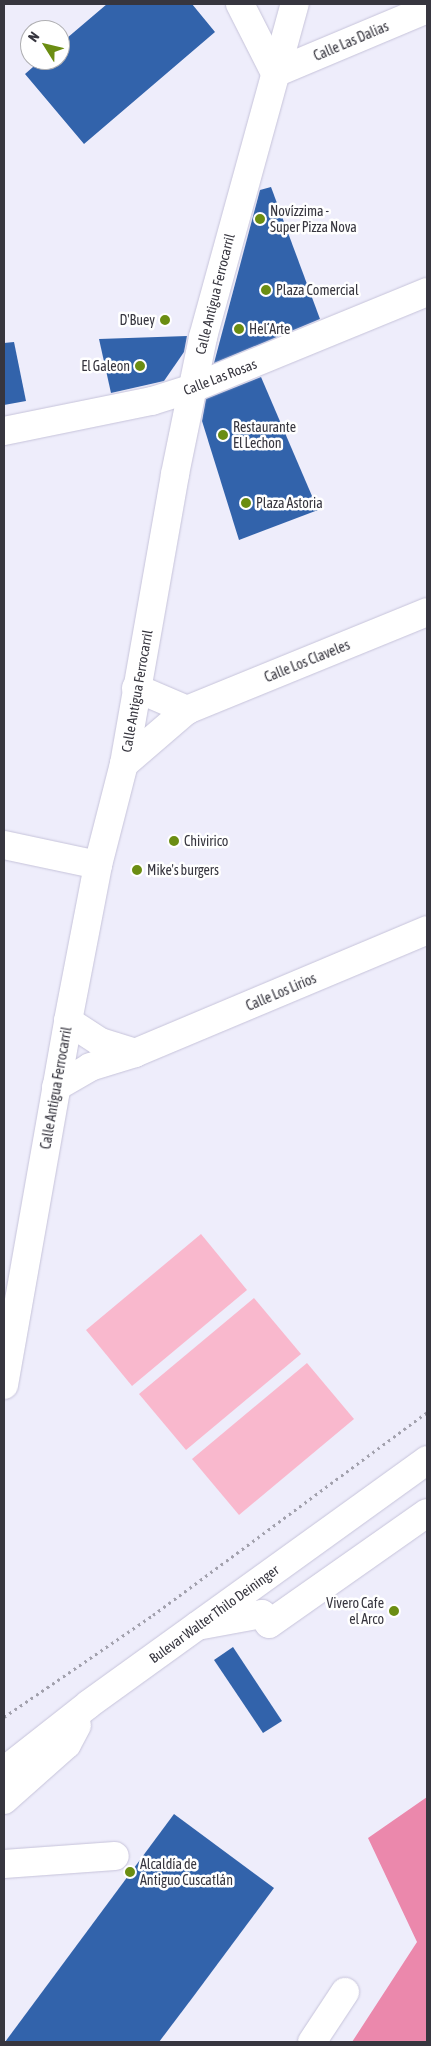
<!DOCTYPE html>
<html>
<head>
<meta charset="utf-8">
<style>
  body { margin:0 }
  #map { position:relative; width:431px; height:2046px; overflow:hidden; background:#eeedfb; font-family:"Asap Condensed",sans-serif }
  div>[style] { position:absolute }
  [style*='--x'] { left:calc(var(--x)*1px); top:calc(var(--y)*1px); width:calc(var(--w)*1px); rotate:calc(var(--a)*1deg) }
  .green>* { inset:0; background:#f9b8cd }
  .forest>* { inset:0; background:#eb88ac }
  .building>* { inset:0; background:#3263ab }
  .path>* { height:3px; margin-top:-1.5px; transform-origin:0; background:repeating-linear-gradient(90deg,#a2a1ad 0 2.5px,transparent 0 6.5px) }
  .roads { filter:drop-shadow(0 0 1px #c6c3da) drop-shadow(0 0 1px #c6c3da) }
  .minor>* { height:28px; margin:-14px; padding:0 14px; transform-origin:14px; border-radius:14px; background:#fff }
  .major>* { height:28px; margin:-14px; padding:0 14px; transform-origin:14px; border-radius:14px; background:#fff }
  .dots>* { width:14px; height:14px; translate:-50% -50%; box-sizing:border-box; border:2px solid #fff; border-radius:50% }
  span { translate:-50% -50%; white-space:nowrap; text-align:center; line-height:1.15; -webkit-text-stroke:5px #fff; paint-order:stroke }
  .street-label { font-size:14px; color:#37363f }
  .poi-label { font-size:14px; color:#37363f }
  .left { translate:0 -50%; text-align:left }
  .right { translate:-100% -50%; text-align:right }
  .frame { position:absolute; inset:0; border:5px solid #37363f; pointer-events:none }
  .north { position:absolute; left:20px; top:20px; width:50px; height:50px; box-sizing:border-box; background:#fff; border:1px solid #afafb2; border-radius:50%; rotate:306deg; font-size:14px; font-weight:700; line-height:20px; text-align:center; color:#37363f }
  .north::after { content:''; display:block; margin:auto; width:18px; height:22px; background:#6b8d12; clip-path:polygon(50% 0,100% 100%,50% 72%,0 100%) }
</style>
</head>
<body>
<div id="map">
  <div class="green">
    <div style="clip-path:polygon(201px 1234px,247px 1290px,132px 1386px,86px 1330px)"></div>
    <div style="clip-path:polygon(254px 1298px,301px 1354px,186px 1450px,139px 1394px)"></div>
    <div style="clip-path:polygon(307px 1363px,354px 1419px,239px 1515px,192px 1459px)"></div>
  </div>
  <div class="forest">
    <div style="clip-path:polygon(427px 1797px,427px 2042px,352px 2042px,417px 1942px,368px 1838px)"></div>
  </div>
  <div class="building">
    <div style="clip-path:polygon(107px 4px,192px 4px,215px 32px,84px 144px,25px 74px,41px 60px,60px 60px,60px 44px)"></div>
    <div style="clip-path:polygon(271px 187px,320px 319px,214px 363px,260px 190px)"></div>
    <div style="clip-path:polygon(187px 336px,184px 352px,164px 381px,111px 393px,99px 339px)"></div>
    <div style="clip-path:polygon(14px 342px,26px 401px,4px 405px,4px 343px)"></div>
    <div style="clip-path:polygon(261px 377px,318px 510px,239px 540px,202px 421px,206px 399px)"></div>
    <div style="clip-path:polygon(233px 1647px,282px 1721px,263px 1733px,214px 1660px)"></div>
    <div style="clip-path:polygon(174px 1814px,274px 1888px,193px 1997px,159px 2042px,5px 2042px)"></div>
  </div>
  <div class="path">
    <div style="--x:4;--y:1717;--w:181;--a:-34.4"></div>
    <div style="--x:153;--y:1615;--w:341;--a:-36.5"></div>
  </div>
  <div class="roads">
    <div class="minor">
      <div style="--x:240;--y:4;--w:77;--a:63.1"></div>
      <div style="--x:275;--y:73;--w:165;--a:-22.8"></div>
      <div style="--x:4;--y:431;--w:151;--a:-11.5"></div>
      <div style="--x:152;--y:401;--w:43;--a:-17.6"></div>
      <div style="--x:193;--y:388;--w:253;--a:-22.3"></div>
      <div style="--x:136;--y:688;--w:56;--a:23.3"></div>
      <div style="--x:124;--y:764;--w:83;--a:-40.6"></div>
      <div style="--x:187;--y:710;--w:259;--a:-22.2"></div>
      <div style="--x:4;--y:845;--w:96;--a:12"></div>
      <div style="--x:68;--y:1021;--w:38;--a:33"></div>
      <div style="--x:100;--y:1042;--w:37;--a:17"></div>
      <div style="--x:56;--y:1087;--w:39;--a:-30"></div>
      <div style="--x:90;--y:1067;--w:47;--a:-17.3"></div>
      <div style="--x:135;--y:1053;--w:317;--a:-22.8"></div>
      <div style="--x:4;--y:1385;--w:370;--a:-80"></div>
      <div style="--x:68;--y:1021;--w:159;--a:-79.1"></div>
      <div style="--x:98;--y:865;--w:104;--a:-75.6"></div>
      <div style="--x:124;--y:764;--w:294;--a:-80"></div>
      <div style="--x:175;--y:474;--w:140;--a:-78.4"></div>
      <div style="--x:203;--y:337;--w:345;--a:-74.6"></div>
      <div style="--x:197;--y:1626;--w:66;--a:-10.5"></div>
      <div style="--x:262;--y:1614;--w:12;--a:55"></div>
      <div style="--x:269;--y:1624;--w:193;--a:-35.1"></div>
      <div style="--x:4;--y:1864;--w:111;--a:-4.1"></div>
      <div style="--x:312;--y:2042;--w:60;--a:-56.6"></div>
    </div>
    <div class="major">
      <div style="--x:4;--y:1771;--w:108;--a:-38.2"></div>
      <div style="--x:89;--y:1704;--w:417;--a:-35.8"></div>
      <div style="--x:4;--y:1800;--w:84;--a:-41.6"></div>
      <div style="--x:67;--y:1744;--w:21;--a:-62"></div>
    </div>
  </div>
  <div class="dots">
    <div style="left:260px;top:219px;background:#6b8d12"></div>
    <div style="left:266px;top:290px;background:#6b8d12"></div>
    <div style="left:165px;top:320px;background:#6b8d12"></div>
    <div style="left:239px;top:329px;background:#6b8d12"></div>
    <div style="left:140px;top:366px;background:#6b8d12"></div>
    <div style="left:223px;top:435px;background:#6b8d12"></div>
    <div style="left:246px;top:503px;background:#6b8d12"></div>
    <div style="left:174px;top:841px;background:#6b8d12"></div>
    <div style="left:137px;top:870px;background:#6b8d12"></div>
    <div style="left:394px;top:1611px;background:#6b8d12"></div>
    <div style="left:130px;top:1872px;background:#6b8d12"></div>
  </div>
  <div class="street-label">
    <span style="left:351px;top:41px;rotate:-23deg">Calle Las Dalias</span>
    <span style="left:215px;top:294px;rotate:-76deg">Calle Antigua Ferrocarril</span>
    <span style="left:220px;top:377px;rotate:-21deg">Calle Las Rosas</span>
    <span style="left:307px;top:661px;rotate:-22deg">Calle Los Claveles</span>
    <span style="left:137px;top:691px;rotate:-80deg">Calle Antigua Ferrocarril</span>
    <span style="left:281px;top:992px;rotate:-23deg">Calle Los Lirios</span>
    <span style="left:56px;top:1088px;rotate:-80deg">Calle Antigua Ferrocarril</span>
    <span style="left:214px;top:1614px;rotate:-36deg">Bulevar Walter Thilo Deininger</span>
  </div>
  <div class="poi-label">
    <span class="left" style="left:270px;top:219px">Novízzima -<br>Super Pizza Nova</span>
    <span class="left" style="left:276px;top:290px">Plaza Comercial</span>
    <span class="right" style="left:155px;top:320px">D'Buey</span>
    <span class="left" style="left:249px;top:329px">Hel´Arte</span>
    <span class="right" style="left:130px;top:366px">El Galeon</span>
    <span class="left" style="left:233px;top:435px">Restaurante<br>El Lechon</span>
    <span class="left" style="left:256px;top:503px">Plaza Astoria</span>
    <span class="left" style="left:184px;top:841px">Chivirico</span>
    <span class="left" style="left:147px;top:870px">Mike's burgers</span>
    <span class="right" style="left:384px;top:1611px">Vivero Cafe<br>el Arco</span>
    <span class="left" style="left:140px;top:1872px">Alcaldía de<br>Antiguo Cuscatlán</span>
  </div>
  <div class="frame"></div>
  <div class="north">N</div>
</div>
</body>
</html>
